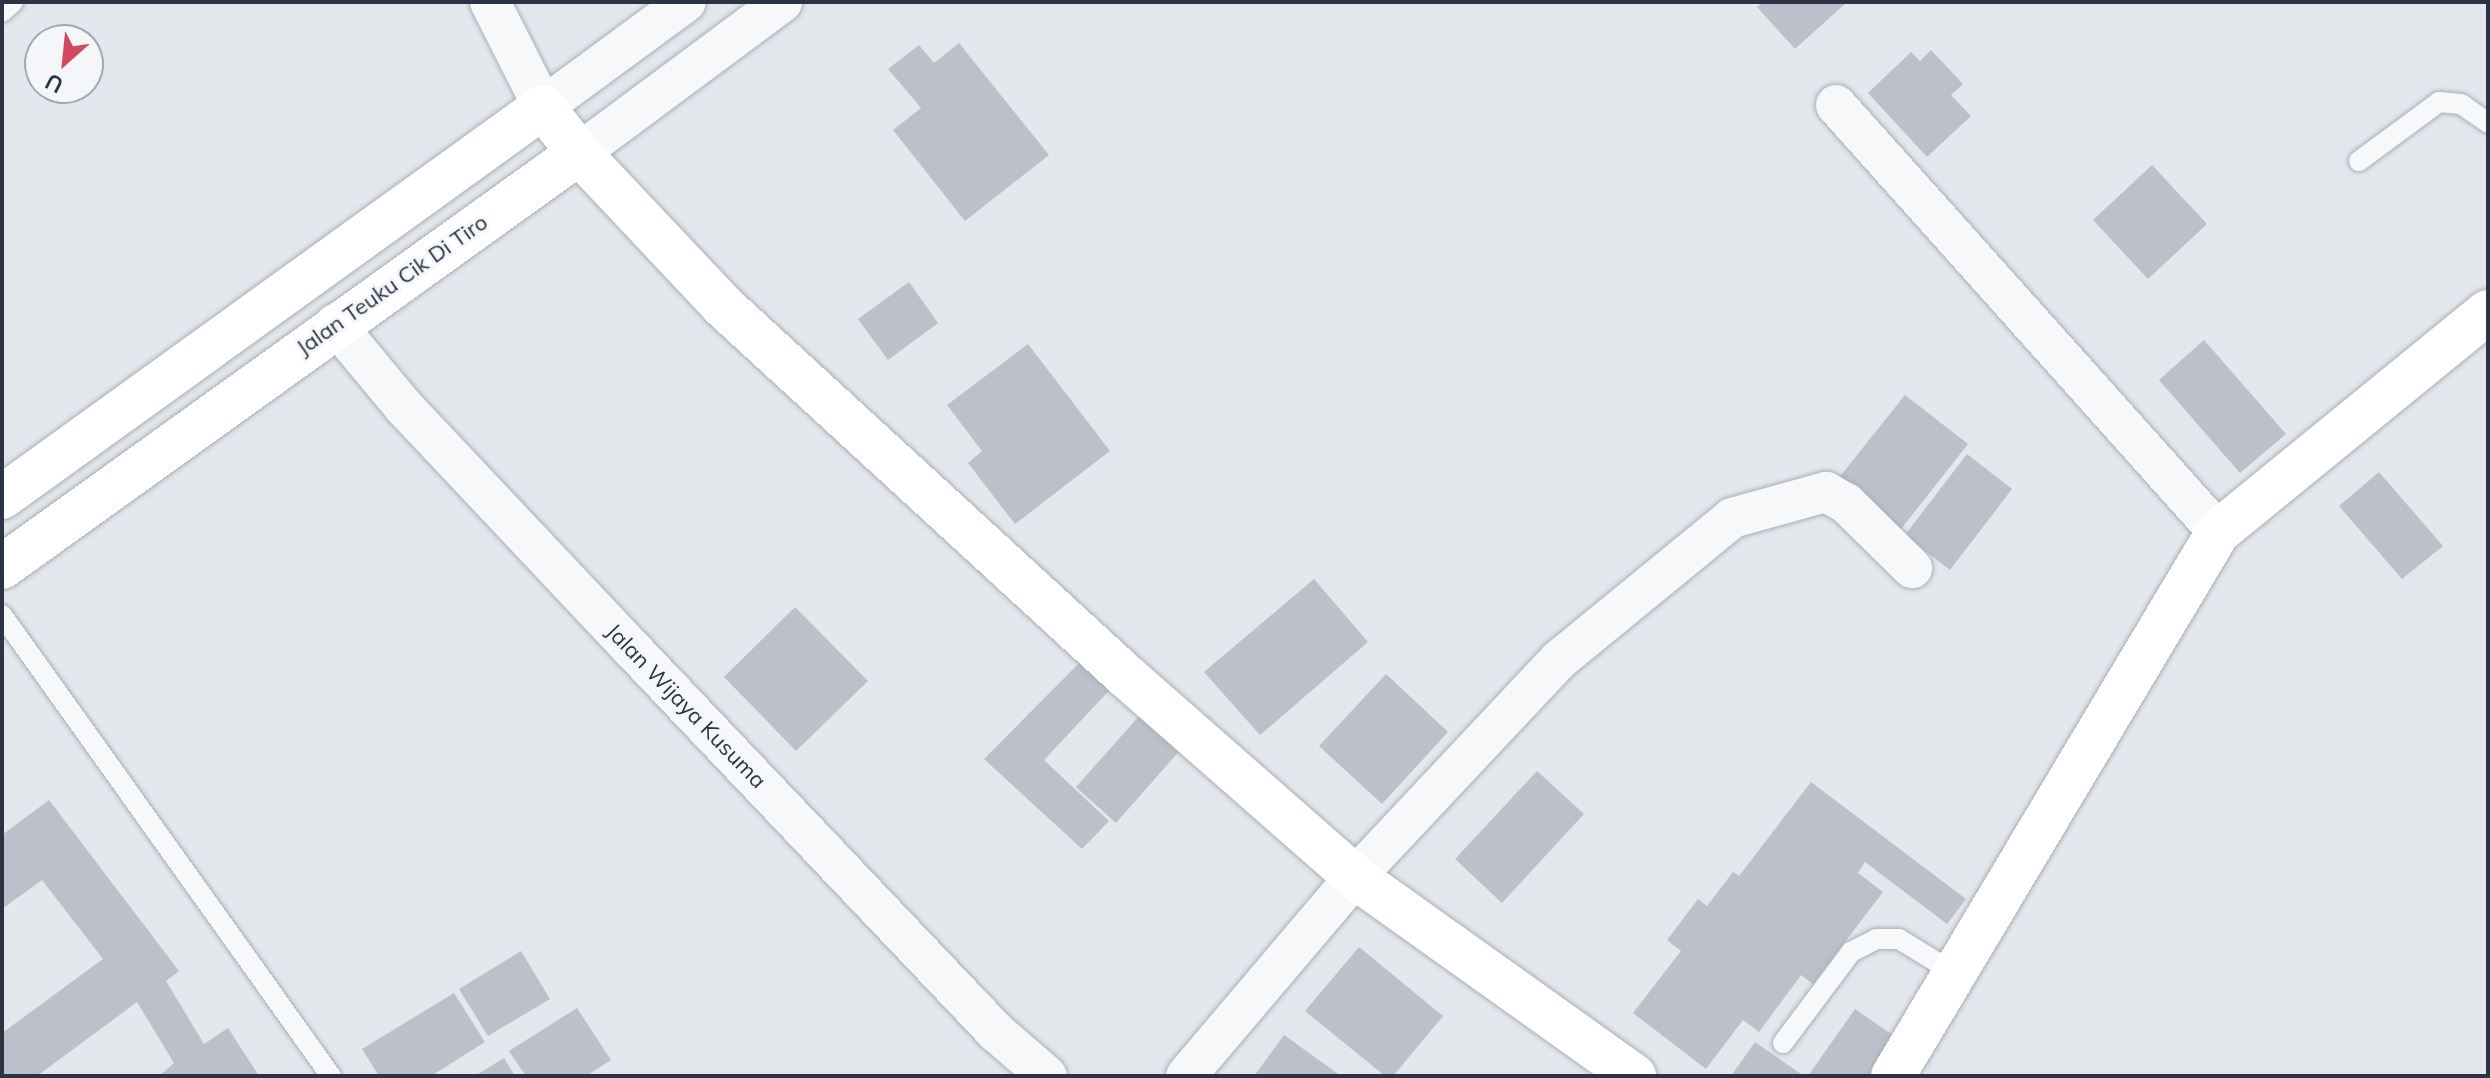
<!DOCTYPE html>
<html>
<head>
<meta charset="utf-8">
<style>
  body { margin:0 }
  #map { position:relative; width:2490px; height:1078px; overflow:hidden; background:#e4e7ec; font-family:Mulish,sans-serif }
  div>[style] { position:absolute }
  [style*='--x'] { left:calc(var(--x)*1px); top:calc(var(--y)*1px); width:calc(var(--w)*1px); rotate:calc(var(--a)*1deg) }
  .building>* { inset:0; background:#bbc0ca }
  .roads { filter:drop-shadow(0 0 2px #a9aeb7) drop-shadow(0 0 2px #a9aeb7) }
  .lane>* { height:20px; margin:-10px; padding:0 10px; transform-origin:10px; border-radius:10px; background:#f7f8fa }
  .street>* { height:40px; margin:-20px; padding:0 20px; transform-origin:20px; border-radius:20px; background:#f7f8fa }
  .secondary>* { height:44px; margin:-22px; padding:0 22px; transform-origin:22px; border-radius:22px; background:#fff }
  span { translate:-50% -50%; white-space:nowrap; text-align:center; line-height:1.15; -webkit-text-stroke:6px #f4f6f9; paint-order:stroke }
  .street-label { font-size:22px; color:#2b3445 }
  .frame { position:absolute; inset:0; border:4px solid #2b3445; pointer-events:none }
  .north { position:absolute; left:24px; top:24px; width:80px; height:80px; box-sizing:border-box; background:#f4f6f9; border:2px solid #a4a8b1; border-radius:50%; rotate:207deg; font-size:22px; font-weight:700; line-height:32px; text-align:center; color:#2b3445 }
  .north::after { content:''; display:block; margin:auto; width:28px; height:36px; background:#d1495b; clip-path:polygon(50% 0,100% 100%,50% 72%,0 100%) }
</style>
</head>
<body>
<div id="map">
  <div class="building">
    <div style="clip-path:polygon(1763px 2px,1847px 2px,1795px 49px,1757px 7px)"></div>
    <div style="clip-path:polygon(959px 43px,1049px 155px,965px 221px,893px 130px,921px 108px,888px 69px,919px 45px,934px 63px)"></div>
    <div style="clip-path:polygon(1931px 50px,1963px 84px,1951px 95px,1971px 116px,1927px 157px,1868px 93px,1911px 52px,1920px 61px)"></div>
    <div style="clip-path:polygon(2152px 165px,2207px 224px,2148px 279px,2093px 220px)"></div>
    <div style="clip-path:polygon(909px 282px,938px 323px,888px 360px,858px 319px)"></div>
    <div style="clip-path:polygon(2204px 340px,2286px 434px,2240px 473px,2159px 380px)"></div>
    <div style="clip-path:polygon(1028px 344px,1110px 451px,1015px 524px,968px 463px,982px 451px,947px 405px)"></div>
    <div style="clip-path:polygon(1905px 395px,1968px 444px,1901px 529px,1838px 479px)"></div>
    <div style="clip-path:polygon(1967px 454px,2012px 489px,1950px 570px,1905px 535px)"></div>
    <div style="clip-path:polygon(2379px 472px,2443px 546px,2402px 579px,2339px 506px)"></div>
    <div style="clip-path:polygon(1314px 579px,1368px 642px,1260px 735px,1204px 672px)"></div>
    <div style="clip-path:polygon(795px 607px,868px 681px,796px 751px,724px 677px)"></div>
    <div style="clip-path:polygon(1090px 652px,1120px 679px,1044px 760px,1109px 821px,1082px 849px,984px 759px)"></div>
    <div style="clip-path:polygon(1386px 674px,1448px 732px,1382px 804px,1319px 746px)"></div>
    <div style="clip-path:polygon(1149px 705px,1189px 740px,1116px 823px,1076px 787px)"></div>
    <div style="clip-path:polygon(1537px 771px,1584px 814px,1502px 903px,1455px 859px)"></div>
    <div style="clip-path:polygon(1811px 782px,1966px 899px,1947px 924px,1865px 862px,1858px 873px,1883px 892px,1813px 984px,1801px 975px,1759px 1032px,1743px 1020px,1706px 1069px,1633px 1013px,1681px 951px,1667px 940px,1698px 899px,1707px 906px,1733px 872px,1739px 876px)"></div>
    <div style="clip-path:polygon(49px 800px,179px 971px,166px 981px,204px 1044px,228px 1028px,259px 1076px,159px 1076px,174px 1063px,137px 1002px,37px 1076px,2px 1076px,2px 1033px,103px 959px,42px 880px,2px 909px,2px 835px)"></div>
    <div style="clip-path:polygon(1359px 947px,1443px 1016px,1393px 1076px,1385px 1076px,1305px 1011px)"></div>
    <div style="clip-path:polygon(521px 951px,550px 999px,488px 1036px,459px 989px)"></div>
    <div style="clip-path:polygon(454px 993px,485px 1042px,431px 1076px,379px 1076px,362px 1049px)"></div>
    <div style="clip-path:polygon(577px 1008px,611px 1060px,586px 1076px,526px 1076px,509px 1051px)"></div>
    <div style="clip-path:polygon(1855px 1009px,1900px 1040px,1875px 1076px,1808px 1076px)"></div>
    <div style="clip-path:polygon(1284px 1035px,1341px 1076px,1254px 1076px)"></div>
    <div style="clip-path:polygon(1755px 1042px,1804px 1076px,1731px 1076px)"></div>
    <div style="clip-path:polygon(504px 1058px,515px 1076px,475px 1076px)"></div>
  </div>
  <div class="roads">
    <div class="lane">
      <div style="--x:2;--y:12;--w:15;--a:-42"></div>
      <div style="--x:2359;--y:161;--w:99;--a:-36.4"></div>
      <div style="--x:2439;--y:102;--w:22;--a:5"></div>
      <div style="--x:2461;--y:104;--w:33;--a:35"></div>
      <div style="--x:2;--y:615;--w:566;--a:54.49"></div>
      <div style="--x:1783;--y:1043;--w:114;--a:-53.2"></div>
      <div style="--x:1851;--y:952;--w:28;--a:-27"></div>
      <div style="--x:1876;--y:939;--w:23;--a:0"></div>
      <div style="--x:1899;--y:939;--w:69;--a:31.4"></div>
    </div>
    <div class="street">
      <div style="--x:490;--y:2;--w:118;--a:63.2"></div>
      <div style="--x:543;--y:107;--w:177;--a:-36.3"></div>
      <div style="--x:1836;--y:105;--w:573;--a:48.18"></div>
      <div style="--x:579;--y:153;--w:253;--a:-36.6"></div>
      <div style="--x:335;--y:324;--w:108;--a:50.3"></div>
      <div style="--x:404;--y:407;--w:332;--a:46.7"></div>
      <div style="--x:632;--y:649;--w:528;--a:46.46"></div>
      <div style="--x:996;--y:1032;--w:67;--a:40.8"></div>
      <div style="--x:1186;--y:1076;--w:261;--a:-49.7"></div>
      <div style="--x:1355;--y:877;--w:299;--a:-46.8"></div>
      <div style="--x:1560;--y:659;--w:222;--a:-39.3"></div>
      <div style="--x:1732;--y:518;--w:98;--a:-15.5"></div>
      <div style="--x:1826;--y:492;--w:23;--a:29"></div>
      <div style="--x:1846;--y:503;--w:93;--a:44.6"></div>
    </div>
    <div class="secondary">
      <div style="--x:2;--y:497;--w:667;--a:-35.79"></div>
      <div style="--x:543;--y:107;--w:58;--a:52"></div>
      <div style="--x:579;--y:153;--w:210;--a:46.7"></div>
      <div style="--x:723;--y:306;--w:547;--a:42.56"></div>
      <div style="--x:1126;--y:676;--w:305;--a:41.3"></div>
      <div style="--x:1355;--y:877;--w:343;--a:35.5"></div>
      <div style="--x:2;--y:567;--w:710;--a:-35.66"></div>
      <div style="--x:1893;--y:1076;--w:634;--a:-59.14"></div>
      <div style="--x:2218;--y:532;--w:348;--a:-39.2"></div>
    </div>
  </div>
  <div class="street-label">
    <span style="left:392px;top:285px;rotate:-35deg">Jalan Teuku Cik Di Tiro</span>
    <span style="left:686px;top:706px;rotate:46deg">Jalan Wijaya Kusuma</span>
  </div>
  <div class="frame"></div>
  <div class="north">U</div>
</div>
</body>
</html>
